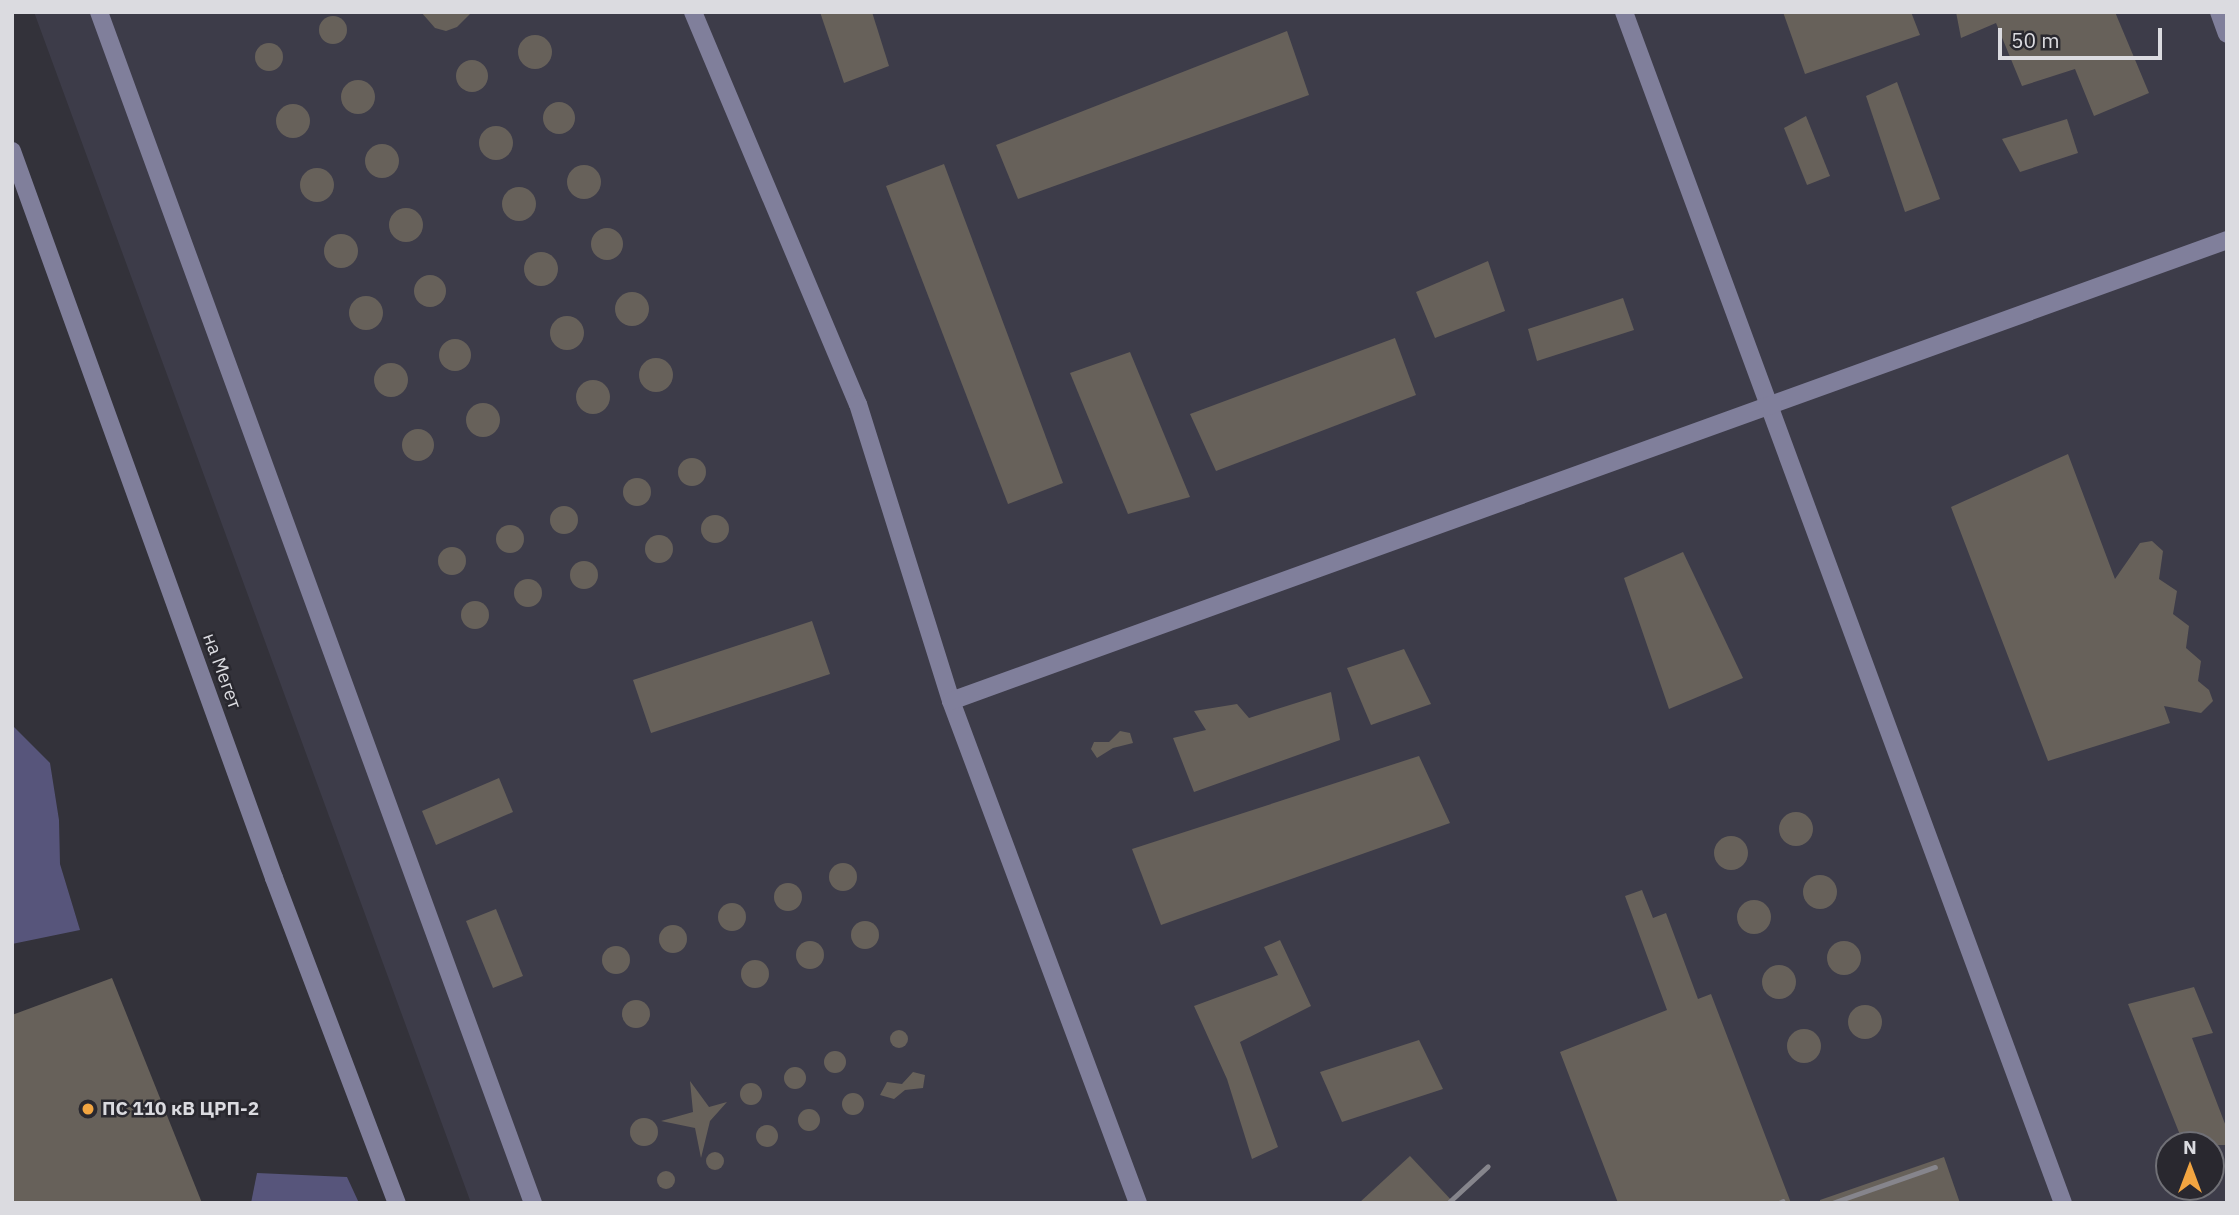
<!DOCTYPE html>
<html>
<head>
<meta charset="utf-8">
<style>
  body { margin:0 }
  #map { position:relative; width:2239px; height:1215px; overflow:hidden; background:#33323a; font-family:"IBM Plex Sans",sans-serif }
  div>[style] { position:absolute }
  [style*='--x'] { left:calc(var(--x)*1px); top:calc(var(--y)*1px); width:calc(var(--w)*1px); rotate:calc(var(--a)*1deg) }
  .built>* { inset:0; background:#3d3c49 }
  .green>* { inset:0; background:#57557b }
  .building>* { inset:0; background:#67615a }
  .round { border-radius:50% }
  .minor>* { height:18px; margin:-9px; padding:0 9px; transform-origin:9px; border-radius:9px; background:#807f9b }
  .rail>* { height:5px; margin:-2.5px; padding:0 2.5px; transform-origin:2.5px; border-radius:2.5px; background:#86858c }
  .dots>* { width:19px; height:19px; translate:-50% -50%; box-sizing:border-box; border:4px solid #29282f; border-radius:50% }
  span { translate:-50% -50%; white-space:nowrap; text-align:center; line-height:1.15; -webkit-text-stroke:5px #29282f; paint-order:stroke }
  .street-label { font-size:19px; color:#dbdbe0 }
  .poi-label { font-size:19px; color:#dbdbe0; font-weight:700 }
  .left { translate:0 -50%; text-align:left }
  .frame { position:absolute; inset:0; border:14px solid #dbdbe0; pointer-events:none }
  .north { position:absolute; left:2155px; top:1131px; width:70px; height:70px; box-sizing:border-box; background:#29282f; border:2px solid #707076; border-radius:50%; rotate:0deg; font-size:19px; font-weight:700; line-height:28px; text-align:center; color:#dbdbe0 }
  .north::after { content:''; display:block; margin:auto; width:24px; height:32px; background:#f2a541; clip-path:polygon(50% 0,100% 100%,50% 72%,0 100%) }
  .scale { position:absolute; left:1998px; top:28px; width:164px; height:32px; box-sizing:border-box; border:4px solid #dbdbe0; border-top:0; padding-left:9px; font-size:21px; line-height:24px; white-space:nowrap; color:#dbdbe0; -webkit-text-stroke:5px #29282f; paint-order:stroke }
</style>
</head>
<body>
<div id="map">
  <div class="built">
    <div style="clip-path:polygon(evenodd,34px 12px,2227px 12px,2227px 1203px,471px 1203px,34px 12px,2169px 1145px,2211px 1145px,2211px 1187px,2169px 1187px,2169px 1145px)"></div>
  </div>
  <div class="green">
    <div style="clip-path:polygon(12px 725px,50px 763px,59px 820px,60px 864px,80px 930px,12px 944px)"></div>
    <div style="clip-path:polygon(257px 1173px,347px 1177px,359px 1203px,251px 1203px)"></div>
  </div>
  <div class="building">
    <div style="clip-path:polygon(421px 12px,472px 12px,457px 27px,446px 31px,435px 28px)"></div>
    <div style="clip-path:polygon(820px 12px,872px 12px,889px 66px,844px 83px)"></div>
    <div style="clip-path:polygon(1783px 12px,1911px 12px,1920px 35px,1805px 74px)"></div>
    <div style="clip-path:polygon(1956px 12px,2115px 12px,2149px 93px,2094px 116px,2075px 69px,2022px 86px,1996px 23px,1961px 38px)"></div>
    <div class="round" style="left:319px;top:16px;width:28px;height:28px"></div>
    <div style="clip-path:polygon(1287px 31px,1309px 95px,1018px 199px,996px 145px)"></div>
    <div class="round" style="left:518px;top:35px;width:34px;height:34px"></div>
    <div class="round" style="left:255px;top:43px;width:28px;height:28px"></div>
    <div class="round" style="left:456px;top:60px;width:32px;height:32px"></div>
    <div class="round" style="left:341px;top:80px;width:34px;height:34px"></div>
    <div style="clip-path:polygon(1897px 82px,1940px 199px,1905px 212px,1866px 96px)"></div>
    <div class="round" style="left:543px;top:102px;width:32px;height:32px"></div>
    <div class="round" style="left:276px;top:104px;width:34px;height:34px"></div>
    <div style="clip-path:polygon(1806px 116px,1830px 176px,1807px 185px,1784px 128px)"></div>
    <div style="clip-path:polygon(2067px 119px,2078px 153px,2020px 172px,2002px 139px)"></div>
    <div class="round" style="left:479px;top:126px;width:34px;height:34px"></div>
    <div class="round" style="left:365px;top:144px;width:34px;height:34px"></div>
    <div style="clip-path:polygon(944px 164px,1063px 483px,1008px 504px,886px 186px)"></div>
    <div class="round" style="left:567px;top:165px;width:34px;height:34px"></div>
    <div class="round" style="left:300px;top:168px;width:34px;height:34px"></div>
    <div class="round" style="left:502px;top:187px;width:34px;height:34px"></div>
    <div class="round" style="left:389px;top:208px;width:34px;height:34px"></div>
    <div class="round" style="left:591px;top:228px;width:32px;height:32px"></div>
    <div class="round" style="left:324px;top:234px;width:34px;height:34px"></div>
    <div class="round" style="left:524px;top:252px;width:34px;height:34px"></div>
    <div style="clip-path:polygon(1488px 261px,1505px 311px,1435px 338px,1416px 292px)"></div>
    <div class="round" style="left:414px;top:275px;width:32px;height:32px"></div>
    <div class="round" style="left:615px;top:292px;width:34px;height:34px"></div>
    <div class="round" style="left:349px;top:296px;width:34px;height:34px"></div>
    <div style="clip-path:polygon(1623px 298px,1634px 330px,1537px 361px,1528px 329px)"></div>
    <div class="round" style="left:550px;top:316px;width:34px;height:34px"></div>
    <div style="clip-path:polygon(1395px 338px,1416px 395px,1216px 471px,1190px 414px)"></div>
    <div class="round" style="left:439px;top:339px;width:32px;height:32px"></div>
    <div style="clip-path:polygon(1130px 352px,1190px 497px,1128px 514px,1070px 373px)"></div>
    <div class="round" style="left:639px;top:358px;width:34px;height:34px"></div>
    <div class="round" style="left:374px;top:363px;width:34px;height:34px"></div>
    <div class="round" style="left:576px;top:380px;width:34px;height:34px"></div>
    <div class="round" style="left:466px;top:403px;width:34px;height:34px"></div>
    <div class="round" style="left:402px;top:429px;width:32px;height:32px"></div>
    <div style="clip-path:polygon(2068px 454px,2115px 579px,2140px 543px,2152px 541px,2163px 551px,2159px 579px,2177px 591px,2173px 614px,2189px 626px,2186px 648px,2201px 661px,2198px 681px,2209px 690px,2213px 701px,2201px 713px,2164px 706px,2170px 723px,2048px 761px,1951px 507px)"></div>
    <div class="round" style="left:678px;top:458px;width:28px;height:28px"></div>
    <div class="round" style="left:623px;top:478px;width:28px;height:28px"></div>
    <div class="round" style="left:550px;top:506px;width:28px;height:28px"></div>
    <div class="round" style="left:701px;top:515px;width:28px;height:28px"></div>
    <div class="round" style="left:496px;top:525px;width:28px;height:28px"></div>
    <div class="round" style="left:645px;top:535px;width:28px;height:28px"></div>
    <div class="round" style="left:438px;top:547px;width:28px;height:28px"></div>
    <div style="clip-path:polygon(1683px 552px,1743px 678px,1669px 709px,1624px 578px)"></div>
    <div class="round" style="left:570px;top:561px;width:28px;height:28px"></div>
    <div class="round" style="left:514px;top:579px;width:28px;height:28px"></div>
    <div class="round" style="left:461px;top:601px;width:28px;height:28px"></div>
    <div style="clip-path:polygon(812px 621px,830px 674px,651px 733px,633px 680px)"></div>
    <div style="clip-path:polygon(1404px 649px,1431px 704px,1371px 725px,1347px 668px)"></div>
    <div style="clip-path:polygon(1331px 692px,1340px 740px,1194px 792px,1173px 738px,1206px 730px,1194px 711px,1237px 704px,1249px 718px)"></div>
    <div style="clip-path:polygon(1120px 731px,1130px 733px,1133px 743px,1113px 748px,1097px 758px,1091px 749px,1094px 742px,1109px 742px)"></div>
    <div style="clip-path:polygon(1419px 756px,1450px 823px,1161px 925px,1132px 849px)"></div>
    <div style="clip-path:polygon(499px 778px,513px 812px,436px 845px,422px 811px)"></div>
    <div class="round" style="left:1779px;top:812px;width:34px;height:34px"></div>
    <div class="round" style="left:1714px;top:836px;width:34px;height:34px"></div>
    <div class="round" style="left:829px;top:863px;width:28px;height:28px"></div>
    <div class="round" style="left:1803px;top:875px;width:34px;height:34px"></div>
    <div class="round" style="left:774px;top:883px;width:28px;height:28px"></div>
    <div style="clip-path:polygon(1642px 890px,1653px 918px,1666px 913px,1698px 999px,1711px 994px,1791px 1203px,1618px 1203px,1560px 1052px,1667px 1010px,1625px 896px)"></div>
    <div class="round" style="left:1737px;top:900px;width:34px;height:34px"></div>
    <div class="round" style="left:718px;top:903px;width:28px;height:28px"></div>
    <div style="clip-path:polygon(496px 909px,523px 976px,493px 988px,466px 921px)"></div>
    <div class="round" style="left:851px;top:921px;width:28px;height:28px"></div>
    <div class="round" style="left:659px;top:925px;width:28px;height:28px"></div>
    <div style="clip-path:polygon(1280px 940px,1311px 1006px,1240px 1042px,1278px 1147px,1252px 1159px,1227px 1079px,1194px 1006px,1278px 975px,1264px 947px)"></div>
    <div class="round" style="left:796px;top:941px;width:28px;height:28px"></div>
    <div class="round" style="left:1827px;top:941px;width:34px;height:34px"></div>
    <div class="round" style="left:602px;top:946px;width:28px;height:28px"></div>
    <div class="round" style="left:741px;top:960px;width:28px;height:28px"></div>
    <div class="round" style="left:1762px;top:965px;width:34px;height:34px"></div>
    <div style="clip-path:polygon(112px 978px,202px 1203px,12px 1203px,12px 1015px)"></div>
    <div style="clip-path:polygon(2194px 987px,2213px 1033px,2192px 1038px,2227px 1129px,2227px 1145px,2184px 1145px,2128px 1004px)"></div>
    <div class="round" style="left:622px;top:1000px;width:28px;height:28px"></div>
    <div class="round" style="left:1848px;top:1005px;width:34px;height:34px"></div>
    <div class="round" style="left:1787px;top:1029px;width:34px;height:34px"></div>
    <div class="round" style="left:890px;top:1030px;width:18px;height:18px"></div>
    <div style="clip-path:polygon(1419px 1040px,1443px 1089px,1342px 1122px,1320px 1072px)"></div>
    <div class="round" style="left:824px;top:1051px;width:22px;height:22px"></div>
    <div class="round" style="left:784px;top:1067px;width:22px;height:22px"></div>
    <div style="clip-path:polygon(913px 1072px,925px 1075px,923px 1088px,905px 1090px,894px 1099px,880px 1095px,887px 1082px,902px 1084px)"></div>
    <div style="clip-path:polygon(690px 1081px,709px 1107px,727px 1102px,710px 1121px,701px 1158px,695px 1128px,661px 1121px,693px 1112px)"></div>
    <div class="round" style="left:740px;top:1083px;width:22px;height:22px"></div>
    <div class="round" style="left:842px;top:1093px;width:22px;height:22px"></div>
    <div class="round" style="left:798px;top:1109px;width:22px;height:22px"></div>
    <div class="round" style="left:630px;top:1118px;width:28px;height:28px"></div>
    <div class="round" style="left:756px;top:1125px;width:22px;height:22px"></div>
    <div class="round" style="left:706px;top:1152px;width:18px;height:18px"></div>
    <div style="clip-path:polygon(1410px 1156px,1454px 1203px,1359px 1203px)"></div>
    <div style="clip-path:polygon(1944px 1157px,1960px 1203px,1820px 1203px,1820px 1200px)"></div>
    <div class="round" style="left:657px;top:1171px;width:18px;height:18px"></div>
  </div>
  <div class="minor">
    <div style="--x:99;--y:12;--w:1268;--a:69.98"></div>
    <div style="--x:693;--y:12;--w:425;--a:67.2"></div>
    <div style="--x:858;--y:404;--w:311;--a:72.6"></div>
    <div style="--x:951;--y:701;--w:536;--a:69.57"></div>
    <div style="--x:1624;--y:12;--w:1269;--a:69.77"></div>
    <div style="--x:2219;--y:12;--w:23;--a:70"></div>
    <div style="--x:12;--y:151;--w:773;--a:70.18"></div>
    <div style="--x:274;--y:878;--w:347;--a:69.3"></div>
    <div style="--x:951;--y:701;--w:1357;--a:-19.86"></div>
  </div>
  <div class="rail">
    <div style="--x:1448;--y:1203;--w:54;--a:-42.8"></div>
    <div style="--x:1779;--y:1203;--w:4;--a:-27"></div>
    <div style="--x:1832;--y:1203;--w:109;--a:-19.3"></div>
  </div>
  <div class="dots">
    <div style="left:88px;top:1109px;background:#f2a541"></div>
  </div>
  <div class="street-label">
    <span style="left:222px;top:671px;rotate:70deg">на Мегет</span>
  </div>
  <div class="poi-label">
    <span class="left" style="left:102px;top:1109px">ПС 110 кВ ЦРП-2</span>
  </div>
  <div class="frame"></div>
  <div class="north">N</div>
  <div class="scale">50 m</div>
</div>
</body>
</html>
